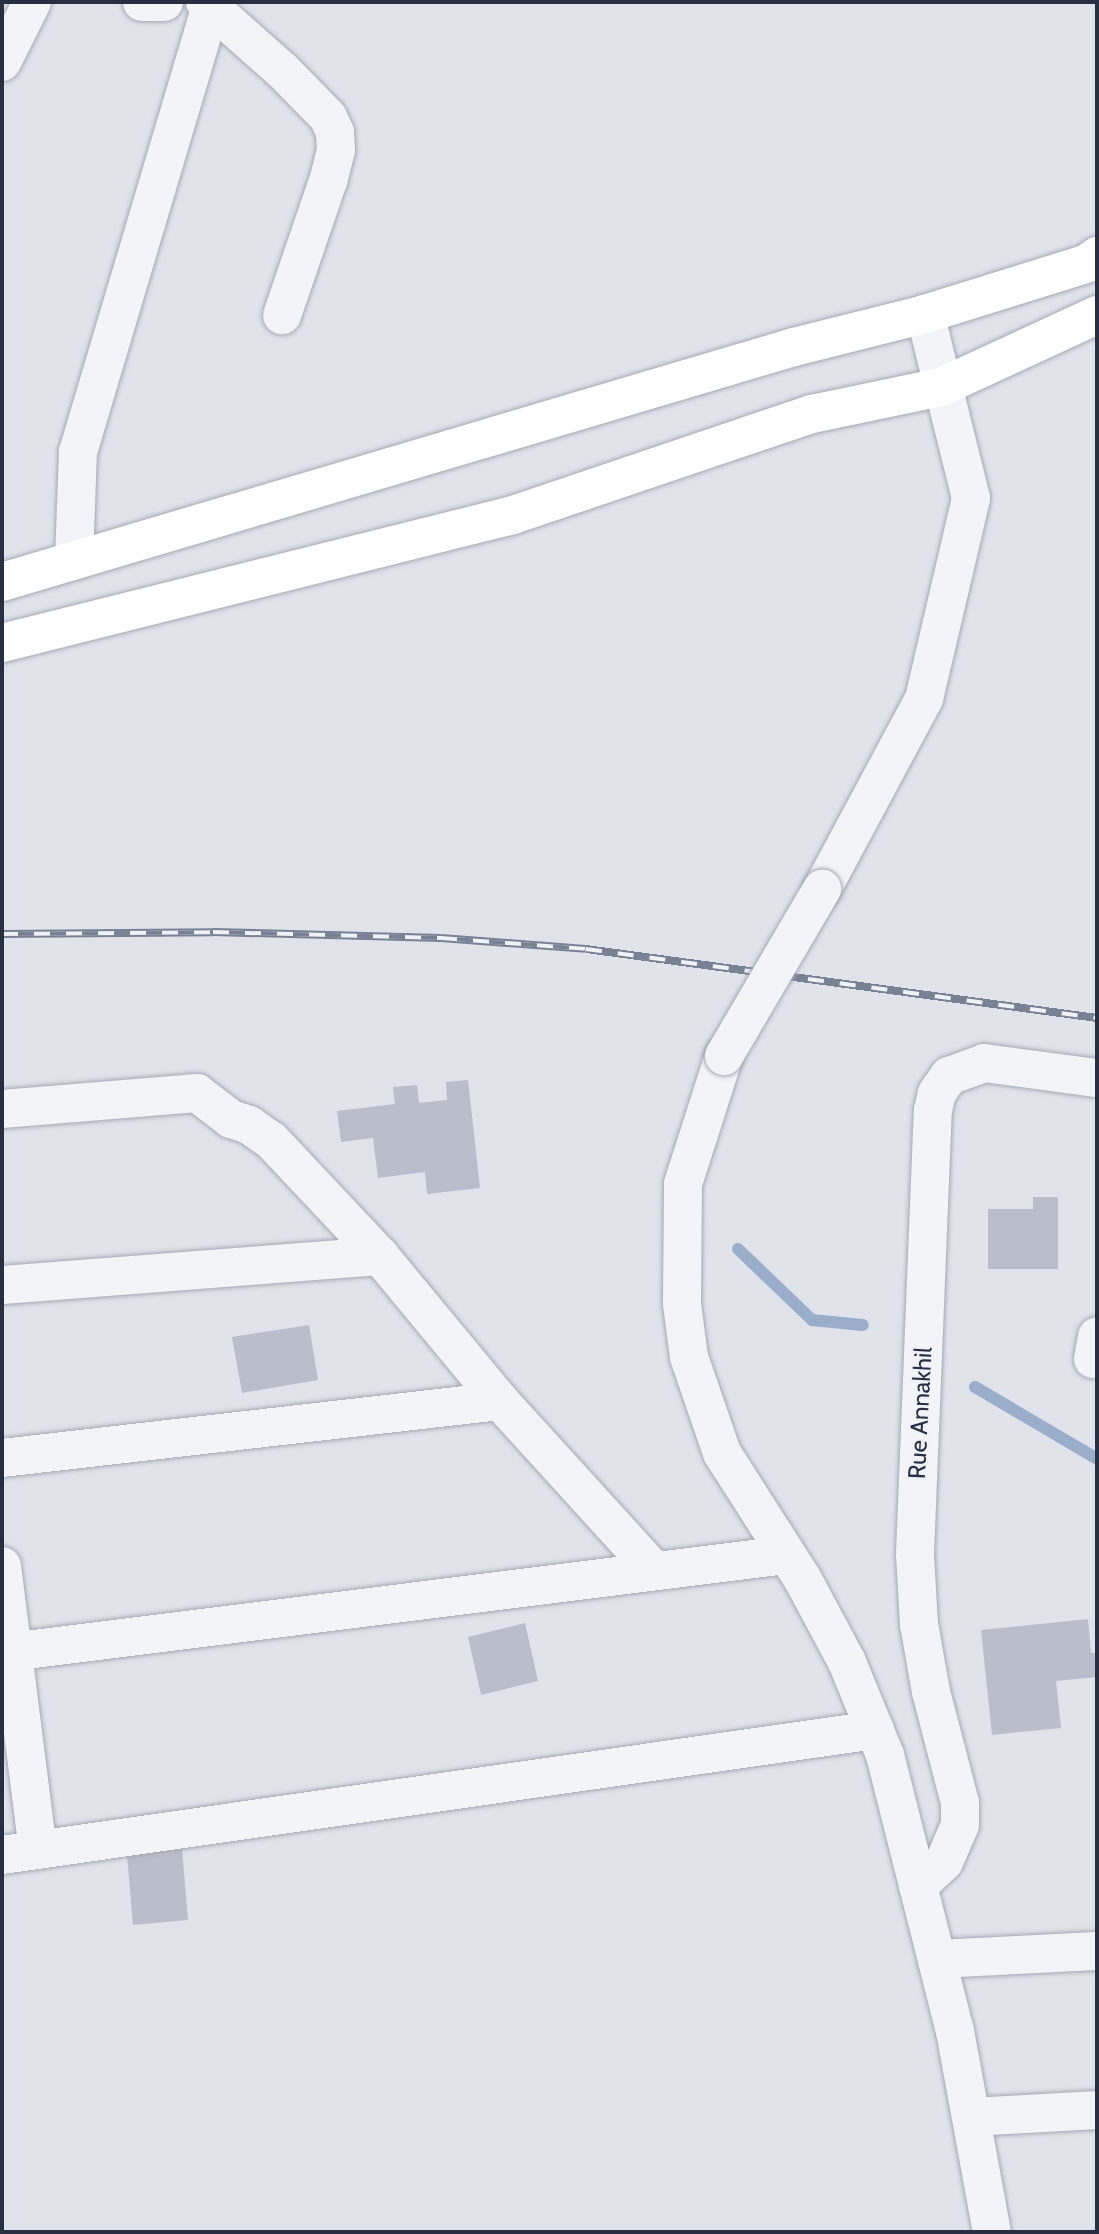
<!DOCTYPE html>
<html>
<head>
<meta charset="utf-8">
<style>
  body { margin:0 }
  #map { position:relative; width:1099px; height:2234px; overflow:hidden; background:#e0e3ea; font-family:Cabin,sans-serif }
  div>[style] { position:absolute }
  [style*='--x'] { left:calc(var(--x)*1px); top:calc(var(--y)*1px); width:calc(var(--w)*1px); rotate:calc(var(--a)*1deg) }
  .stream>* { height:12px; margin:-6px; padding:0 6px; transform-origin:6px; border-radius:6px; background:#9aadcb }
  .building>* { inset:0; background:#babeca }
  .roads { filter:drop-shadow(0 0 2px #a5a9b4) drop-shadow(0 0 2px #a5a9b4) }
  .minor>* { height:38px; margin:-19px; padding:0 19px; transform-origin:19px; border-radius:19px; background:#f3f4f8 }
  .major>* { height:38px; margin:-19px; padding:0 19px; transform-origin:19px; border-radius:19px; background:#fff }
  .rail>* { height:8px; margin-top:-4px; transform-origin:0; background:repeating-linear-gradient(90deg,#f0f2f7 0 16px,#798194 0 32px); box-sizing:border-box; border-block:2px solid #798194 }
  .bridges { filter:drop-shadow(0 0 2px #a5a9b4) drop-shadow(0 0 2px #a5a9b4) }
  .minor-bridge>* { height:38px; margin:-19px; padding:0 19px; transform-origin:19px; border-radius:19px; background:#f3f4f8 }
  span { translate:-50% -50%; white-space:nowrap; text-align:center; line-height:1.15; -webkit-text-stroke:5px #f0f2f7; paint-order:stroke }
  .street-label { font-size:24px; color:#282f42 }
  .frame { position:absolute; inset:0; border:4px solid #282f42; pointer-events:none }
</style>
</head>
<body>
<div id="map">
  <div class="stream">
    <div style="--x:738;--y:1249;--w:103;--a:43.8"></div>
    <div style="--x:812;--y:1320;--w:51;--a:5.6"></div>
    <div style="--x:975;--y:1387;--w:142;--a:30.5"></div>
  </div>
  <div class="building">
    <div style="clip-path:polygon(468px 1080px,480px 1188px,427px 1194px,425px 1172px,378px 1178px,373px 1138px,341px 1142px,337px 1111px,395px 1104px,393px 1087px,417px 1085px,419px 1103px,447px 1100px,446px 1082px)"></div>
    <div style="clip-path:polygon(1033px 1197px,1058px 1197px,1058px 1269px,988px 1269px,988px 1209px,1033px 1209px)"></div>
    <div style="clip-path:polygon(309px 1325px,318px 1380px,242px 1393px,232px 1337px)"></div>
    <div style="clip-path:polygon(1088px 1619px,1091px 1653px,1097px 1653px,1097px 1677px,1056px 1681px,1061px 1728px,992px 1735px,981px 1630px)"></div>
    <div style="clip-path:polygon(525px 1623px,538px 1681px,481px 1695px,468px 1637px)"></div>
    <div style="clip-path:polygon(182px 1849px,188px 1920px,133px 1925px,127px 1855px)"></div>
  </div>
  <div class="roads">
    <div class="minor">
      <div style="--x:142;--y:2;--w:22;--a:0"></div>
      <div style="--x:205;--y:2;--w:104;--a:41.5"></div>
      <div style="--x:283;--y:71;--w:64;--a:45.6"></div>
      <div style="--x:328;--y:117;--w:17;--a:65"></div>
      <div style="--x:335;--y:132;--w:18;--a:87"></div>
      <div style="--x:336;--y:150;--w:32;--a:104"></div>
      <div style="--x:328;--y:181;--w:142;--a:108.9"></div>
      <div style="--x:2;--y:62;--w:67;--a:-63.4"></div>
      <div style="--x:74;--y:560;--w:108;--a:-87.9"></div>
      <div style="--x:78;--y:452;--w:463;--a:-73.4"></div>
      <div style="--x:822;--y:889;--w:216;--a:-61.8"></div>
      <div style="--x:924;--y:699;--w:206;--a:-76.8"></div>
      <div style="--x:971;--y:498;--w:190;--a:-104"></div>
      <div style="--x:724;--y:1056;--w:134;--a:107.8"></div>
      <div style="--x:683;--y:1184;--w:120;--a:90.5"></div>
      <div style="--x:682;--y:1304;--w:53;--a:82.5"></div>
      <div style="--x:689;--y:1357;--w:102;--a:71"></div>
      <div style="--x:722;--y:1453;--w:148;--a:57.4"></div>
      <div style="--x:802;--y:1578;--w:95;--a:61.8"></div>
      <div style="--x:847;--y:1662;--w:100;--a:67.8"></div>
      <div style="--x:885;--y:1755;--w:285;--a:75.8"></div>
      <div style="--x:955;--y:2031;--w:204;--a:79.6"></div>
      <div style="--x:2;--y:1109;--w:196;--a:-4.7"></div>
      <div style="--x:197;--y:1093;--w:43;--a:37.4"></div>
      <div style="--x:231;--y:1119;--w:19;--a:18"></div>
      <div style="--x:249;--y:1125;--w:28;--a:35"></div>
      <div style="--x:272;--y:1141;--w:158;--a:46.8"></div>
      <div style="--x:380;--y:1256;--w:188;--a:50.4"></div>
      <div style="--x:500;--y:1401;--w:226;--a:47.7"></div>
      <div style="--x:2;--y:1285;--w:379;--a:-4.4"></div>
      <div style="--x:1093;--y:1359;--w:23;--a:-80"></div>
      <div style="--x:2;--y:1458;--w:501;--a:-6.53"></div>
      <div style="--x:2;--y:1566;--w:286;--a:82.8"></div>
      <div style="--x:2;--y:1653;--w:790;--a:-7.13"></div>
      <div style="--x:2;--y:1855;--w:882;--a:-8.15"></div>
      <div style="--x:918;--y:1886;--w:35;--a:-43"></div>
      <div style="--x:944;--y:1862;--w:40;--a:-66.6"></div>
      <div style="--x:960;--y:1825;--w:22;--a:-90"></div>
      <div style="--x:960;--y:1803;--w:115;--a:-104.6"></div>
      <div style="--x:931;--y:1692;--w:69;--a:-100"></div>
      <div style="--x:919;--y:1624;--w:70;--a:-93.3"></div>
      <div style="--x:915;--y:1554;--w:444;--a:-87.7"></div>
      <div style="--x:933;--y:1110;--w:17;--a:-77"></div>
      <div style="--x:937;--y:1093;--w:21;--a:-55"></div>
      <div style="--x:949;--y:1076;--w:37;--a:-20"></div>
      <div style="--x:984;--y:1063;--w:114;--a:7.6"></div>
      <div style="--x:937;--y:1959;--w:160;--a:-2.9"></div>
      <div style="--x:972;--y:2117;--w:125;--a:-3.2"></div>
    </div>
    <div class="major">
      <div style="--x:2;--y:582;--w:826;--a:-16.53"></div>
      <div style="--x:794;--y:347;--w:135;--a:-14.1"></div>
      <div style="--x:925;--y:314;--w:169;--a:-17.3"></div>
      <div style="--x:1086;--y:264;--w:14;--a:-36"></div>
      <div style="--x:2;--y:643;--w:527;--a:-14.06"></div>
      <div style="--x:513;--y:515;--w:316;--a:-18.7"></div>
      <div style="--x:812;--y:414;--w:132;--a:-11.8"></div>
      <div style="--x:941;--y:387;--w:172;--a:-24.8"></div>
    </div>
  </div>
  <div class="rail">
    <div style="--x:2;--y:934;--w:211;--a:-0.5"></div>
    <div style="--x:213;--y:932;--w:228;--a:1.5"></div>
    <div style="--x:441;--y:938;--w:145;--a:4.3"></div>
    <div style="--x:586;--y:949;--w:516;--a:7.69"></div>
  </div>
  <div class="bridges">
    <div class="minor-bridge">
      <div style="--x:724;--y:1056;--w:194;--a:-59.6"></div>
    </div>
  </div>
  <div class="street-label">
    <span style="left:920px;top:1413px;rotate:-87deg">Rue Annakhil</span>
  </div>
  <div class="frame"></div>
</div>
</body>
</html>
